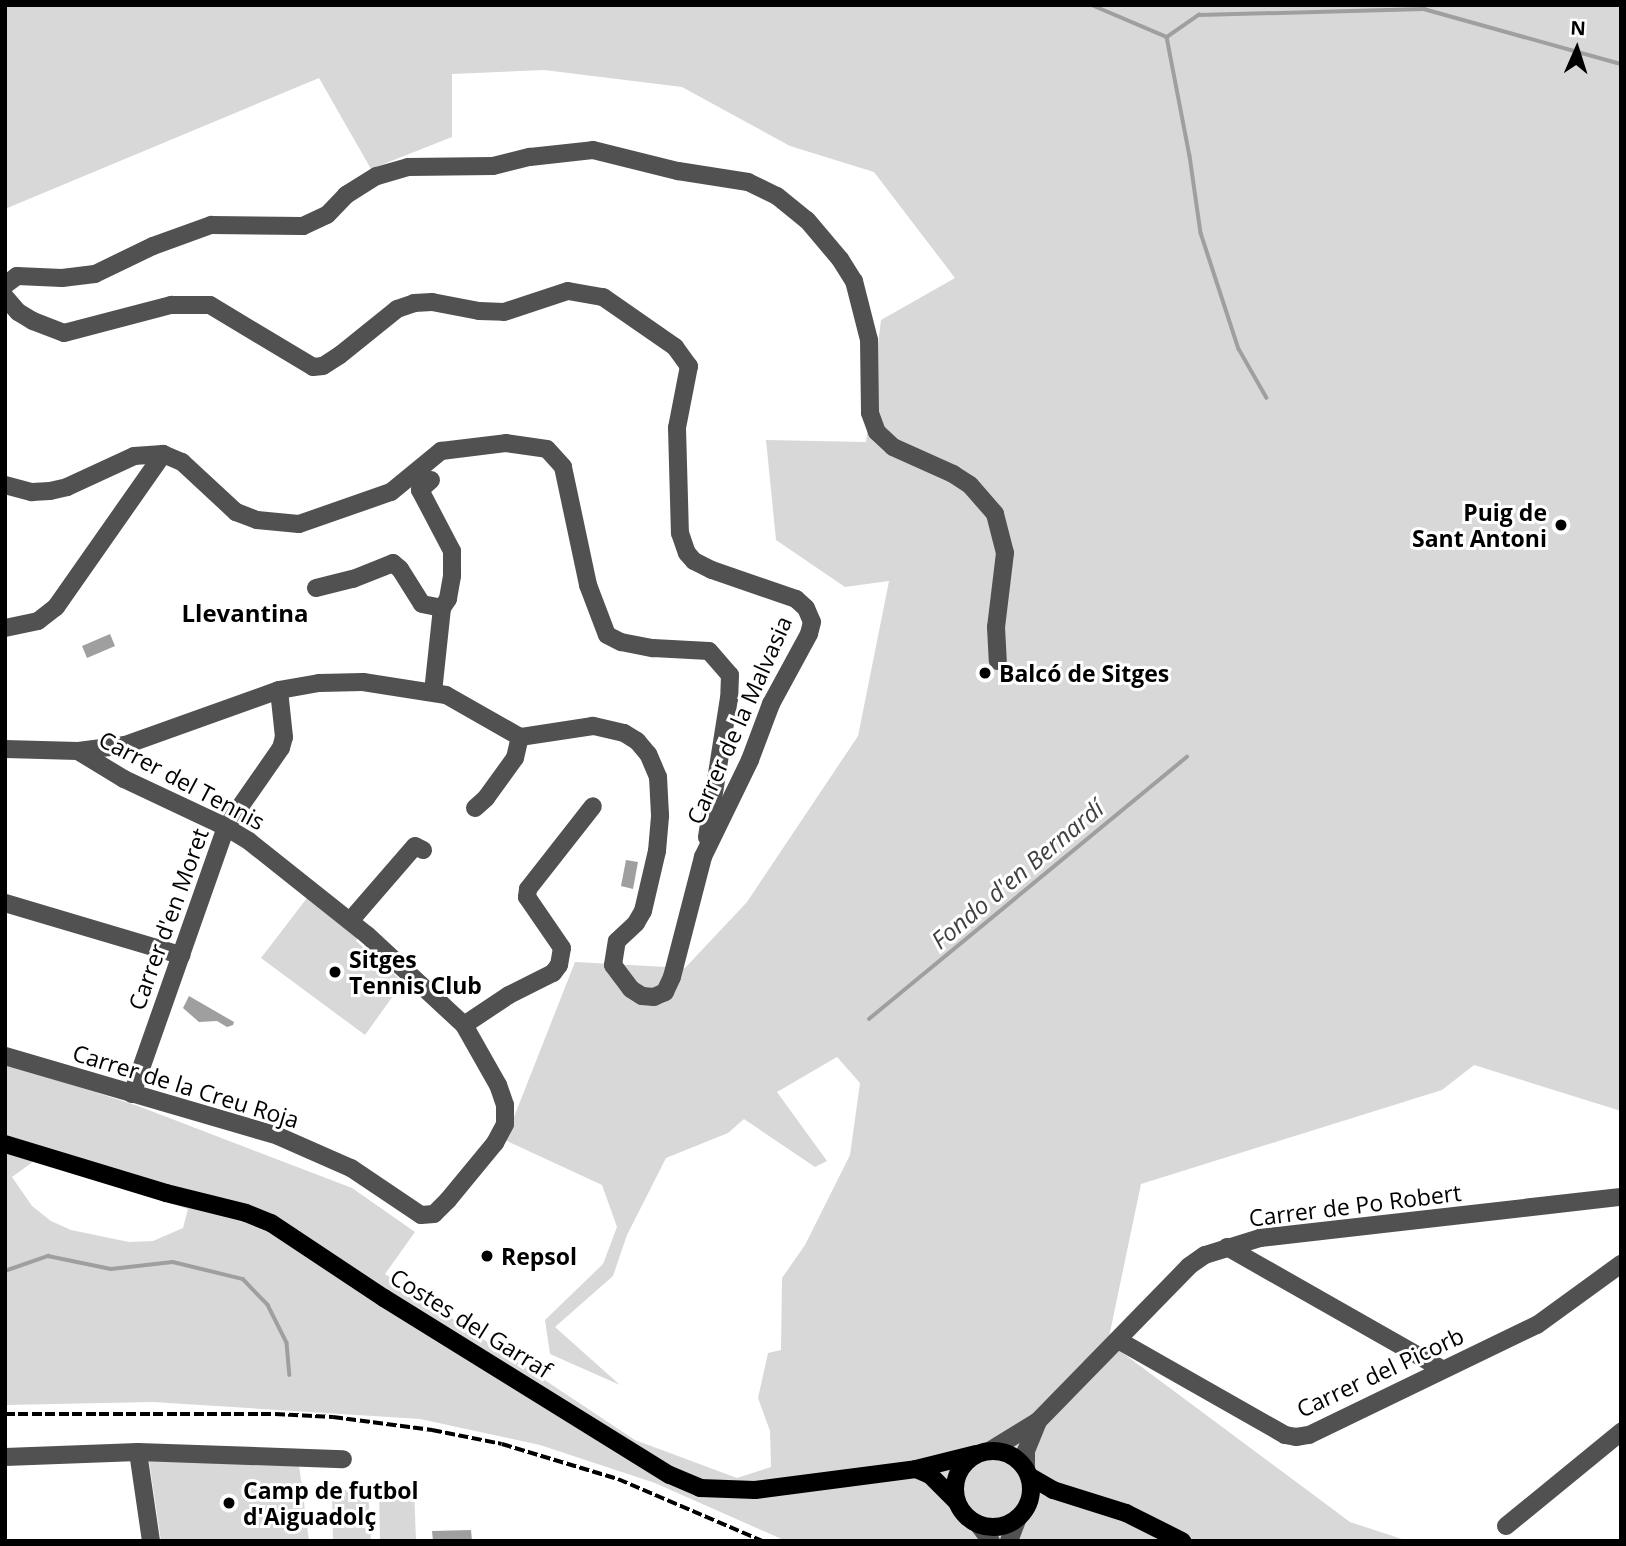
<!DOCTYPE html>
<html>
<head>
<meta charset="utf-8">
<style>
  body { margin:0 }
  #map { position:relative; width:1626px; height:1546px; overflow:hidden; background:#fff; font-family:"Open Sans",sans-serif }
  div>[style] { position:absolute }
  [style*='--x'] { left:calc(var(--x)*1px); top:calc(var(--y)*1px); width:calc(var(--w)*1px); rotate:calc(var(--a)*1deg) }
  .green>* { inset:0; background:#d8d8d8 }
  .water>* { inset:0; background:#9f9f9f }
  .stream>* { height:3.5px; margin:-1.75px; padding:0 1.75px; transform-origin:1.75px; border-radius:1.75px; background:#9f9f9f }
  .minor>* { height:18px; margin:-9px; padding:0 9px; transform-origin:9px; border-radius:9px; background:#515151 }
  .major>* { height:18px; margin:-9px; padding:0 9px; transform-origin:9px; border-radius:9px; background:#000 }
  .major>.ring { margin:-9px; padding:0; box-sizing:content-box; background:none; border:18px solid #000; border-radius:50% }
  .rail>* { height:3.5px; margin-top:-1.75px; transform-origin:0; background:repeating-linear-gradient(90deg,#000 0 10px,transparent 0 13.5px) }
  .dots>* { width:19px; height:19px; translate:-50% -50%; box-sizing:border-box; border:4px solid #fff; border-radius:50% }
  span { translate:-50% -50%; white-space:nowrap; text-align:center; line-height:1.15; -webkit-text-stroke:6px #fff; paint-order:stroke }
  .poi-label { font-size:23px; color:#000; font-weight:700 }
  .right { translate:-100% -50%; text-align:right }
  .left { translate:0 -50%; text-align:left }
  .street-label { font-size:23px; color:#000 }
  .neighbourhood-label { font-size:24px; color:#000; font-weight:700 }
  .water-label { font-size:24px; color:#404040; font-style:italic }
  .frame { position:absolute; inset:0; border:7px solid #000; pointer-events:none }
  .north { position:absolute; left:1542px; top:14px; width:70px; height:70px; -webkit-text-stroke:5px #fff; paint-order:stroke; rotate:3deg; font-size:19px; font-weight:700; line-height:28px; text-align:center; color:#000 }
  .north::after { content:''; display:block; margin:auto; width:24px; height:32px; background:#000; clip-path:polygon(50% 0,100% 100%,50% 72%,0 100%) }
</style>
</head>
<body>
<div id="map">
  <div class="green">
    <div style="clip-path:polygon(evenodd,5px 5px,1621px 5px,1621px 1111px,1474px 1065px,1442px 1090px,1141px 1184px,1108px 1342px,1350px 1522px,1408px 1541px,786px 1541px,655px 1483px,540px 1445px,420px 1419px,153px 1402px,5px 1405px,5px 1063px,138px 1106px,352px 1188px,415px 1232px,385px 1274px,635px 1440px,737px 1478px,771px 1467px,770px 1431px,758px 1398px,768px 1353px,781px 1350px,782px 1278px,805px 1245px,850px 1155px,860px 1083px,837px 1057px,777px 1092px,827px 1161px,815px 1167px,744px 1119px,728px 1133px,666px 1158px,627px 1235px,613px 1276px,555px 1327px,620px 1385px,550px 1354px,545px 1320px,603px 1264px,617px 1227px,602px 1185px,505px 1140px,575px 962px,685px 968px,747px 902px,858px 736px,889px 581px,845px 587px,776px 540px,766px 440px,866px 442px,881px 320px,955px 278px,874px 172px,790px 146px,682px 87px,544px 70px,452px 74px,452px 137px,371px 169px,319px 78px,5px 209px,5px 5px,34px 1161px,188px 1209px,183px 1228px,153px 1241px,129px 1242px,71px 1230px,51px 1221px,32px 1206px,12px 1177px,34px 1161px)"></div>
    <div style="clip-path:polygon(307px 898px,358px 937px,356px 941px,403px 982px,365px 1035px,261px 958px)"></div>
    <div style="clip-path:polygon(149px 1461px,299px 1465px,309px 1541px,161px 1541px)"></div>
    <div style="clip-path:polygon(414px 1487px,416px 1541px,380px 1541px,379px 1489px)"></div>
    <div style="clip-path:polygon(368px 1489px,371px 1541px,333px 1541px,332px 1490px)"></div>
  </div>
  <div class="water">
    <div style="clip-path:polygon(110px 634px,115px 646px,87px 658px,82px 646px)"></div>
    <div style="clip-path:polygon(626px 860px,638px 862px,633px 889px,621px 886px)"></div>
    <div style="clip-path:polygon(189px 996px,234px 1022px,233px 1025px,227px 1027px,217px 1021px,199px 1022px,183px 1008px)"></div>
    <div style="clip-path:polygon(471px 1530px,472px 1541px,433px 1541px,432px 1531px)"></div>
  </div>
  <div class="stream">
    <div style="--x:1092;--y:5;--w:82;--a:23.1"></div>
    <div style="--x:1167;--y:37;--w:39;--a:-35"></div>
    <div style="--x:1199;--y:15;--w:225;--a:-1.5"></div>
    <div style="--x:1424;--y:9;--w:205;--a:15.6"></div>
    <div style="--x:1167;--y:37;--w:121;--a:79.1"></div>
    <div style="--x:1190;--y:156;--w:78;--a:81.9"></div>
    <div style="--x:1201;--y:233;--w:122;--a:71.9"></div>
    <div style="--x:1239;--y:349;--w:56;--a:60.3"></div>
    <div style="--x:869;--y:1019;--w:412;--a:-39.5"></div>
    <div style="--x:5;--y:1271;--w:46;--a:-19.2"></div>
    <div style="--x:48;--y:1256;--w:64;--a:11.7"></div>
    <div style="--x:111;--y:1269;--w:62;--a:-6.4"></div>
    <div style="--x:173;--y:1262;--w:72;--a:13.7"></div>
    <div style="--x:243;--y:1279;--w:36;--a:46"></div>
    <div style="--x:268;--y:1305;--w:42;--a:63.4"></div>
    <div style="--x:287;--y:1343;--w:32;--a:85"></div>
  </div>
  <div class="minor">
    <div style="--x:5;--y:285;--w:15;--a:-37"></div>
    <div style="--x:17;--y:276;--w:45;--a:2.5"></div>
    <div style="--x:62;--y:278;--w:33;--a:-7"></div>
    <div style="--x:95;--y:274;--w:64;--a:-25.8"></div>
    <div style="--x:153;--y:246;--w:62;--a:-19.9"></div>
    <div style="--x:211;--y:225;--w:92;--a:0.6"></div>
    <div style="--x:303;--y:226;--w:26;--a:-25"></div>
    <div style="--x:327;--y:215;--w:28;--a:-46"></div>
    <div style="--x:346;--y:195;--w:36;--a:-32"></div>
    <div style="--x:377;--y:176;--w:32;--a:-16"></div>
    <div style="--x:408;--y:167;--w:85;--a:-0.7"></div>
    <div style="--x:493;--y:166;--w:38;--a:-14"></div>
    <div style="--x:530;--y:157;--w:63;--a:-6.3"></div>
    <div style="--x:593;--y:150;--w:88;--a:13.9"></div>
    <div style="--x:678;--y:171;--w:71;--a:8.9"></div>
    <div style="--x:748;--y:182;--w:32;--a:26"></div>
    <div style="--x:777;--y:196;--w:38;--a:39"></div>
    <div style="--x:807;--y:220;--w:51;--a:49.8"></div>
    <div style="--x:840;--y:259;--w:26;--a:58"></div>
    <div style="--x:854;--y:281;--w:61;--a:75.7"></div>
    <div style="--x:869;--y:340;--w:73;--a:89.2"></div>
    <div style="--x:870;--y:413;--w:20;--a:70"></div>
    <div style="--x:877;--y:432;--w:22;--a:43"></div>
    <div style="--x:893;--y:447;--w:66;--a:24.2"></div>
    <div style="--x:953;--y:474;--w:20;--a:33"></div>
    <div style="--x:970;--y:485;--w:38;--a:49"></div>
    <div style="--x:995;--y:514;--w:40;--a:75.6"></div>
    <div style="--x:1005;--y:553;--w:75;--a:96.9"></div>
    <div style="--x:996;--y:627;--w:34;--a:87"></div>
    <div style="--x:5;--y:297;--w:20;--a:49"></div>
    <div style="--x:18;--y:312;--w:17;--a:31"></div>
    <div style="--x:33;--y:321;--w:33;--a:21"></div>
    <div style="--x:64;--y:333;--w:111;--a:-14.7"></div>
    <div style="--x:171;--y:305;--w:39;--a:0"></div>
    <div style="--x:210;--y:305;--w:120;--a:31"></div>
    <div style="--x:313;--y:367;--w:10;--a:-6"></div>
    <div style="--x:323;--y:366;--w:20;--a:-33"></div>
    <div style="--x:340;--y:355;--w:73;--a:-38.9"></div>
    <div style="--x:397;--y:309;--w:18;--a:-19"></div>
    <div style="--x:414;--y:303;--w:18;--a:-3"></div>
    <div style="--x:432;--y:302;--w:48;--a:10.8"></div>
    <div style="--x:479;--y:311;--w:25;--a:2"></div>
    <div style="--x:504;--y:312;--w:67;--a:-18.2"></div>
    <div style="--x:568;--y:291;--w:36;--a:10"></div>
    <div style="--x:603;--y:297;--w:88;--a:34.8"></div>
    <div style="--x:675;--y:347;--w:24;--a:54"></div>
    <div style="--x:689;--y:366;--w:63;--a:101"></div>
    <div style="--x:677;--y:428;--w:105;--a:88.4"></div>
    <div style="--x:680;--y:533;--w:21;--a:71"></div>
    <div style="--x:687;--y:553;--w:11;--a:49"></div>
    <div style="--x:694;--y:561;--w:20;--a:27"></div>
    <div style="--x:712;--y:570;--w:89;--a:19"></div>
    <div style="--x:796;--y:599;--w:13;--a:42"></div>
    <div style="--x:806;--y:608;--w:15;--a:67"></div>
    <div style="--x:812;--y:622;--w:12;--a:104"></div>
    <div style="--x:809;--y:634;--w:80;--a:118.5"></div>
    <div style="--x:771;--y:704;--w:60;--a:110.6"></div>
    <div style="--x:750;--y:760;--w:108;--a:115.9"></div>
    <div style="--x:703;--y:857;--w:124;--a:104.5"></div>
    <div style="--x:672;--y:977;--w:17;--a:115"></div>
    <div style="--x:665;--y:992;--w:12;--a:156"></div>
    <div style="--x:654;--y:997;--w:12;--a:-175"></div>
    <div style="--x:642;--y:996;--w:13;--a:-148"></div>
    <div style="--x:631;--y:989;--w:30;--a:-127"></div>
    <div style="--x:613;--y:965;--w:24;--a:-81"></div>
    <div style="--x:617;--y:941;--w:26;--a:-43"></div>
    <div style="--x:636;--y:923;--w:14;--a:-60"></div>
    <div style="--x:643;--y:911;--w:62;--a:-76.9"></div>
    <div style="--x:657;--y:851;--w:36;--a:-85"></div>
    <div style="--x:660;--y:815;--w:38;--a:-93"></div>
    <div style="--x:658;--y:777;--w:25;--a:-113"></div>
    <div style="--x:648;--y:754;--w:17;--a:-130"></div>
    <div style="--x:637;--y:741;--w:15;--a:-148"></div>
    <div style="--x:624;--y:733;--w:32;--a:-167"></div>
    <div style="--x:593;--y:726;--w:74;--a:171.4"></div>
    <div style="--x:520;--y:737;--w:85;--a:-150.4"></div>
    <div style="--x:446;--y:695;--w:84;--a:-171.1"></div>
    <div style="--x:363;--y:682;--w:44;--a:178.7"></div>
    <div style="--x:319;--y:683;--w:41;--a:170.1"></div>
    <div style="--x:279;--y:690;--w:164;--a:160.3"></div>
    <div style="--x:125;--y:745;--w:47;--a:172.7"></div>
    <div style="--x:78;--y:751;--w:73;--a:-178.4"></div>
    <div style="--x:431;--y:480;--w:15;--a:138"></div>
    <div style="--x:420;--y:490;--w:69;--a:62.3"></div>
    <div style="--x:452;--y:551;--w:25;--a:90"></div>
    <div style="--x:452;--y:576;--w:23;--a:100"></div>
    <div style="--x:448;--y:599;--w:11;--a:124"></div>
    <div style="--x:442;--y:608;--w:84;--a:96.1"></div>
    <div style="--x:5;--y:485;--w:28;--a:15"></div>
    <div style="--x:32;--y:492;--w:18;--a:-3"></div>
    <div style="--x:50;--y:491;--w:17;--a:-13"></div>
    <div style="--x:67;--y:487;--w:74;--a:-24.8"></div>
    <div style="--x:134;--y:456;--w:29;--a:-4"></div>
    <div style="--x:163;--y:454;--w:21;--a:23"></div>
    <div style="--x:182;--y:462;--w:74;--a:42.8"></div>
    <div style="--x:236;--y:512;--w:22;--a:21"></div>
    <div style="--x:257;--y:520;--w:42;--a:5.4"></div>
    <div style="--x:299;--y:524;--w:97;--a:-19.2"></div>
    <div style="--x:391;--y:492;--w:65;--a:-39.4"></div>
    <div style="--x:441;--y:451;--w:65;--a:-7"></div>
    <div style="--x:506;--y:443;--w:41;--a:8.3"></div>
    <div style="--x:547;--y:449;--w:24;--a:48"></div>
    <div style="--x:563;--y:467;--w:121;--a:78"></div>
    <div style="--x:588;--y:585;--w:53;--a:69.2"></div>
    <div style="--x:607;--y:635;--w:16;--a:27"></div>
    <div style="--x:621;--y:642;--w:33;--a:11"></div>
    <div style="--x:653;--y:648;--w:56;--a:3.1"></div>
    <div style="--x:709;--y:651;--w:32;--a:49"></div>
    <div style="--x:730;--y:675;--w:23;--a:92"></div>
    <div style="--x:729;--y:698;--w:141;--a:99"></div>
    <div style="--x:316;--y:588;--w:38;--a:-14"></div>
    <div style="--x:353;--y:579;--w:43;--a:-21.8"></div>
    <div style="--x:393;--y:563;--w:9;--a:41"></div>
    <div style="--x:400;--y:569;--w:41;--a:57.8"></div>
    <div style="--x:422;--y:604;--w:20;--a:11"></div>
    <div style="--x:5;--y:628;--w:34;--a:-12"></div>
    <div style="--x:38;--y:621;--w:23;--a:-38"></div>
    <div style="--x:56;--y:607;--w:187;--a:-55"></div>
    <div style="--x:475;--y:808;--w:15;--a:-42"></div>
    <div style="--x:486;--y:798;--w:49;--a:-54.1"></div>
    <div style="--x:515;--y:758;--w:22;--a:-77"></div>
    <div style="--x:5;--y:903;--w:184;--a:16.5"></div>
    <div style="--x:350;--y:921;--w:99;--a:-49.1"></div>
    <div style="--x:415;--y:846;--w:9;--a:27"></div>
    <div style="--x:464;--y:1025;--w:54;--a:-33.7"></div>
    <div style="--x:509;--y:995;--w:49;--a:-26.6"></div>
    <div style="--x:553;--y:973;--w:10;--a:-53"></div>
    <div style="--x:559;--y:965;--w:17;--a:-80"></div>
    <div style="--x:562;--y:948;--w:62;--a:-124.5"></div>
    <div style="--x:527;--y:897;--w:8;--a:-83"></div>
    <div style="--x:528;--y:889;--w:105;--a:-51.9"></div>
    <div style="--x:5;--y:1056;--w:284;--a:16.3"></div>
    <div style="--x:278;--y:1136;--w:80;--a:23.7"></div>
    <div style="--x:351;--y:1168;--w:84;--a:33.9"></div>
    <div style="--x:421;--y:1215;--w:13;--a:-4"></div>
    <div style="--x:434;--y:1214;--w:20;--a:-45"></div>
    <div style="--x:448;--y:1200;--w:74;--a:-50.5"></div>
    <div style="--x:495;--y:1143;--w:21;--a:-62"></div>
    <div style="--x:505;--y:1124;--w:19;--a:-90"></div>
    <div style="--x:505;--y:1105;--w:21;--a:-109"></div>
    <div style="--x:498;--y:1085;--w:69;--a:-119.5"></div>
    <div style="--x:464;--y:1025;--w:132;--a:-137.1"></div>
    <div style="--x:367;--y:935;--w:151;--a:-141.5"></div>
    <div style="--x:249;--y:841;--w:27;--a:-149"></div>
    <div style="--x:226;--y:827;--w:113;--a:-154.8"></div>
    <div style="--x:124;--y:779;--w:54;--a:-148.7"></div>
    <div style="--x:132;--y:1094;--w:283;--a:-70.6"></div>
    <div style="--x:226;--y:827;--w:96;--a:-55.2"></div>
    <div style="--x:281;--y:748;--w:11;--a:-75"></div>
    <div style="--x:284;--y:737;--w:47;--a:-96.1"></div>
    <div style="--x:1227;--y:1247;--w:247;--a:29.6"></div>
    <div style="--x:1118;--y:1340;--w:192;--a:29.6"></div>
    <div style="--x:1285;--y:1435;--w:11;--a:10"></div>
    <div style="--x:1296;--y:1437;--w:13;--a:-9"></div>
    <div style="--x:1309;--y:1435;--w:253;--a:-25.8"></div>
    <div style="--x:1537;--y:1325;--w:104;--a:-36"></div>
    <div style="--x:991;--y:1450;--w:55;--a:-31.7"></div>
    <div style="--x:1038;--y:1421;--w:216;--a:-45.7"></div>
    <div style="--x:1189;--y:1266;--w:19;--a:-35"></div>
    <div style="--x:1205;--y:1255;--w:58;--a:-17.2"></div>
    <div style="--x:1260;--y:1238;--w:363;--a:-6.5"></div>
    <div style="--x:138;--y:1452;--w:90;--a:81.7"></div>
    <div style="--x:5;--y:1457;--w:133;--a:-2.2"></div>
    <div style="--x:138;--y:1452;--w:205;--a:2"></div>
    <div style="--x:1026;--y:1469;--w:18;--a:-90"></div>
    <div style="--x:1026;--y:1451;--w:32;--a:-68"></div>
    <div style="--x:978;--y:1524;--w:21;--a:53"></div>
    <div style="--x:1506;--y:1526;--w:149;--a:-39.3"></div>
    <div style="--x:1009;--y:1541;--w:25;--a:-69"></div>
  </div>
  <div class="major">
    <div style="--x:5;--y:1144;--w:168;--a:16.9"></div>
    <div style="--x:166;--y:1193;--w:82;--a:14"></div>
    <div style="--x:246;--y:1213;--w:27;--a:22"></div>
    <div style="--x:271;--y:1223;--w:136;--a:33.6"></div>
    <div style="--x:384;--y:1298;--w:336;--a:31.8"></div>
    <div style="--x:670;--y:1475;--w:33;--a:23"></div>
    <div style="--x:700;--y:1488;--w:55;--a:2.1"></div>
    <div style="--x:755;--y:1490;--w:162;--a:-7.4"></div>
    <div style="--x:916;--y:1469;--w:62;--a:-14"></div>
    <div class="ring" style="left:955px;top:1451px;width:58px;height:58px"></div>
    <div style="--x:916;--y:1469;--w:15;--a:23"></div>
    <div style="--x:930;--y:1475;--w:37;--a:45"></div>
    <div style="--x:1029;--y:1476;--w:28;--a:30"></div>
    <div style="--x:1053;--y:1490;--w:77;--a:17.5"></div>
    <div style="--x:1126;--y:1513;--w:63;--a:26.6"></div>
  </div>
  <div class="rail">
    <div style="--x:5;--y:1414;--w:270;--a:0"></div>
    <div style="--x:275;--y:1414;--w:58;--a:3"></div>
    <div style="--x:333;--y:1417;--w:100;--a:7.5"></div>
    <div style="--x:432;--y:1430;--w:71;--a:11.3"></div>
    <div style="--x:502;--y:1444;--w:121;--a:16.8"></div>
    <div style="--x:618;--y:1479;--w:158;--a:23.2"></div>
  </div>
  <div class="dots">
    <div style="left:1561px;top:525px;background:#000"></div>
    <div style="left:985px;top:673px;background:#000"></div>
    <div style="left:335px;top:972px;background:#000"></div>
    <div style="left:487px;top:1256px;background:#000"></div>
    <div style="left:229px;top:1503px;background:#000"></div>
  </div>
  <div class="poi-label">
    <span class="right" style="left:1547px;top:525px">Puig de<br>Sant Antoni</span>
    <span class="left" style="left:999px;top:673px">Balcó de Sitges</span>
    <span class="left" style="left:349px;top:972px">Sitges<br>Tennis Club</span>
    <span class="left" style="left:501px;top:1256px">Repsol</span>
    <span class="left" style="left:243px;top:1503px">Camp de futbol<br>d'Aiguadolç</span>
  </div>
  <div class="street-label">
    <span style="left:739px;top:720px;rotate:-66deg">Carrer de la Malvasia</span>
    <span style="left:182px;top:780px;rotate:28deg">Carrer del Tennis</span>
    <span style="left:168px;top:919px;rotate:-70deg">Carrer d'en Moret</span>
    <span style="left:186px;top:1086px;rotate:17deg">Carrer de la Creu Roja</span>
    <span style="left:1355px;top:1205px;rotate:-7deg">Carrer de Po Robert</span>
    <span style="left:471px;top:1323px;rotate:32deg">Costes del Garraf</span>
    <span style="left:1380px;top:1372px;rotate:-25deg">Carrer del Picorb</span>
  </div>
  <div class="neighbourhood-label">
    <span style="left:245px;top:613px">Llevantina</span>
  </div>
  <div class="water-label">
    <span style="left:1017px;top:874px;rotate:-40deg">Fondo d'en Bernardí</span>
  </div>
  <div class="frame"></div>
  <div class="north">N</div>
</div>
</body>
</html>
